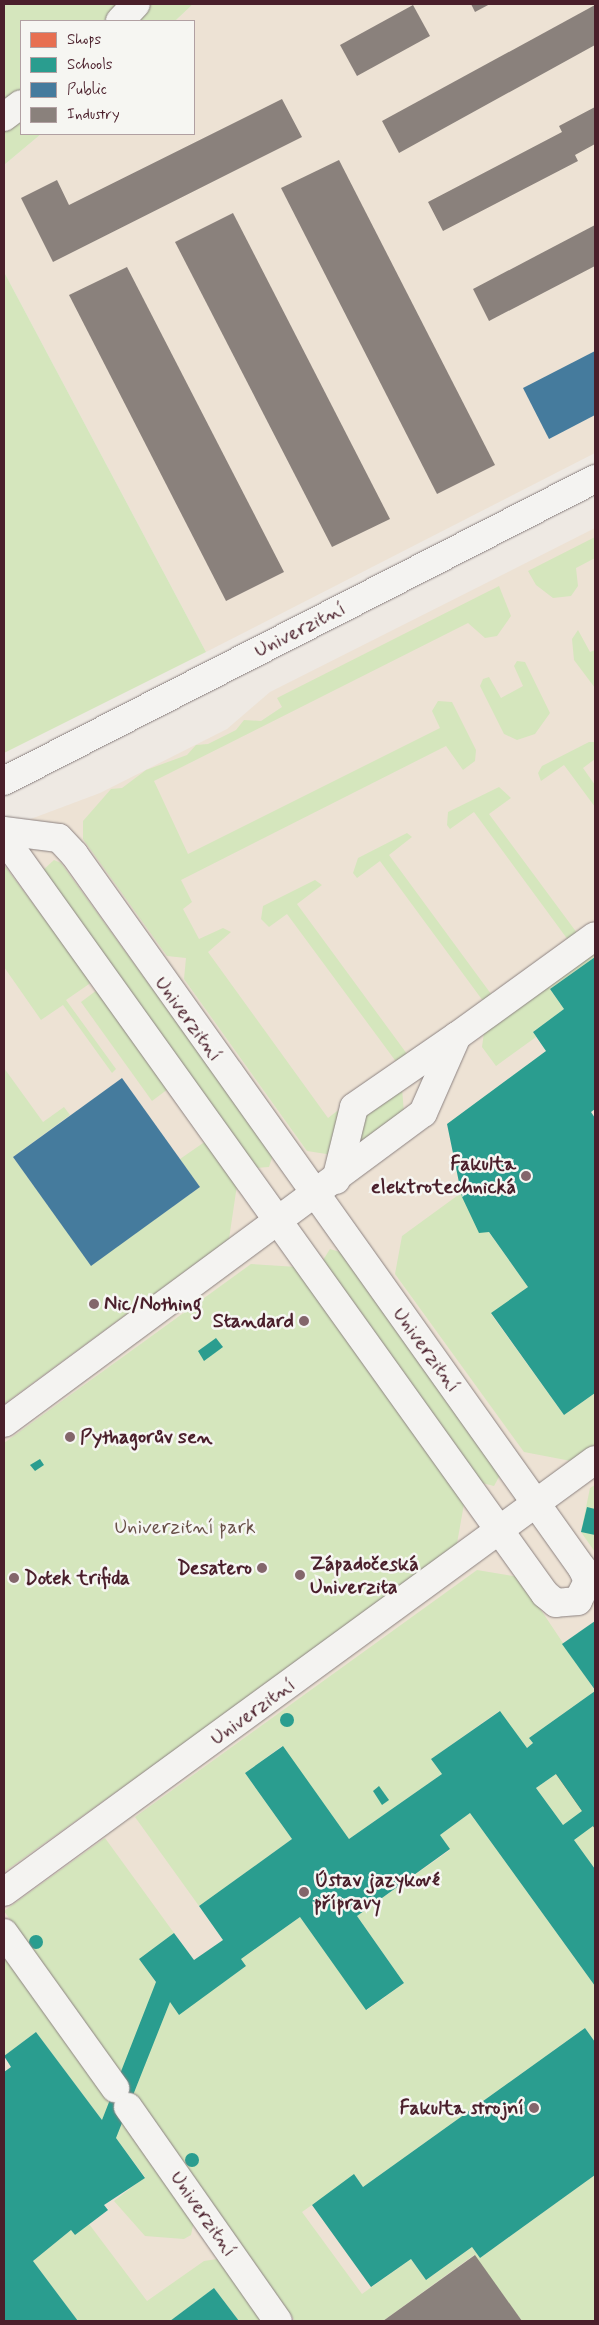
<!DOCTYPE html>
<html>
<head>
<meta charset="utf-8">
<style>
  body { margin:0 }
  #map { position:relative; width:599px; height:2325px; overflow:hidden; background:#eee9e3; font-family:Mynerve,sans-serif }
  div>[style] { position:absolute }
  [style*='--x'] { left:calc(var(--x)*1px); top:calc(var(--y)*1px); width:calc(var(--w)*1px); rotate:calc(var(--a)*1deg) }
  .built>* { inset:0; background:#ede2d4 }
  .green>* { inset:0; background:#d5e6bd }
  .shops>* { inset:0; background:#e76f51 }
  .schools>* { inset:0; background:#2a9d8f }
  .round { border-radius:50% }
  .public>* { inset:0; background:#457b9d }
  .industry>* { inset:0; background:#8a817c }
  .roads { filter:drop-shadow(0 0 1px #8c8281) drop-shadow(0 0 1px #8c8281) }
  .minor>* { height:28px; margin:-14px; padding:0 14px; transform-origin:14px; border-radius:14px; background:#f4f3f1 }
  .dots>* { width:14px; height:14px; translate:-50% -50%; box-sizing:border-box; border:2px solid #f6f6f2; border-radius:50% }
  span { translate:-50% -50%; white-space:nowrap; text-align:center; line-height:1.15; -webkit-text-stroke:5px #f6f6f2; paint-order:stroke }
  .street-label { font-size:20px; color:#4a1f2b }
  .poi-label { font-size:20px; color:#4a1f2b; font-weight:700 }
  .right { translate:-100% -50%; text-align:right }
  .left { translate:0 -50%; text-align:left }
  .park-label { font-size:20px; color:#685048 }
  .frame { position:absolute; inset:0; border:5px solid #4a1f2b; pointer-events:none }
  .legend { position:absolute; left:20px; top:20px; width:175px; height:115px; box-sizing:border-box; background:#f6f6f2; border:1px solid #b1a0a2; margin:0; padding:6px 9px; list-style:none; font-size:15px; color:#4a1f2b }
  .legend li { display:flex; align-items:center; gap:10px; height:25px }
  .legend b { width:25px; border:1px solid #b1a0a2 }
</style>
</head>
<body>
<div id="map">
  <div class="built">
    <div style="clip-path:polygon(193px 4px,595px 4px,595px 453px,206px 652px,4px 272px,4px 165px,41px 134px,194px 134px,194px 21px,175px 21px)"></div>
    <div style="clip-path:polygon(595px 528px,595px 2321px,4px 2321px,4px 829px,100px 793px,227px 729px,270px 692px)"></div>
  </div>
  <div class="green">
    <div style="clip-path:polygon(4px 4px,193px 4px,175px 21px,21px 21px,21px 134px,41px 134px,4px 165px)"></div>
    <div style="clip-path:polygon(4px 272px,206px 652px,4px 753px)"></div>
    <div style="clip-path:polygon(595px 537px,595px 558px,576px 568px,578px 586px,571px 596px,553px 598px,536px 585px,528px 571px)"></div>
    <div style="clip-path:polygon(499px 586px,511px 616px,497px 636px,485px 638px,468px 623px,154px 781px,188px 854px,440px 728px,432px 711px,438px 701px,452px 702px,476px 750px,475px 761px,463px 770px,446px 746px,181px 880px,192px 902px,183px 909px,199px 939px,223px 928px,231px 932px,208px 952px,328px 1118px,349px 1102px,333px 1155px,307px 1151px,184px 979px,186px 958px,167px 956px,83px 839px,83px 821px,111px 789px,122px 788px,146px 770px,187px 755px,196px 745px,208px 744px,236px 730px,244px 720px,261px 721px,282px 707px,277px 698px)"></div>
    <div style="clip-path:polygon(578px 630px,590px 652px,595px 650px,595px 688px,574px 660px,572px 639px)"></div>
    <div style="clip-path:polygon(517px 661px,525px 662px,550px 713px,535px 734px,517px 740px,504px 734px,480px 686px,483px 679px,489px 677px,501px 698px,523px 686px,514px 666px)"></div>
    <div style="clip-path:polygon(589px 742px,595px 742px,595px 759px,583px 768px,595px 785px,595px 807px,564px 765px,541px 781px,538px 773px,542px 766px)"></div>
    <div style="clip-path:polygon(499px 787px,511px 798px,489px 814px,580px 937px,571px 944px,474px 812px,450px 829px,447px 825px,448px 812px)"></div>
    <div style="clip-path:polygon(407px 833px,412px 837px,389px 855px,494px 998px,486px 1005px,380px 861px,357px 878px,353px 873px,358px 858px)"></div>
    <div style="clip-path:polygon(54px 860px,61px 863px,273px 1155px,269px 1167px,255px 1168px,42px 871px)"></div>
    <div style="clip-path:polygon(4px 865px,92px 982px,66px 1000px,116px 1069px,112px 1073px,63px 1005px,41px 1020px,4px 967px)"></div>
    <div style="clip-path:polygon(315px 880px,322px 885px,297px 904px,410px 1058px,400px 1067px,287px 914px,269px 927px,261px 919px,263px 906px)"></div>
    <div style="clip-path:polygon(595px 946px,595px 957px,550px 989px,564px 1009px,533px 1032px,536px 1037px,496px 1066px,482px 1047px,485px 1025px)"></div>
    <div style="clip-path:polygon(97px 990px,168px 1089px,152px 1101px,81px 1002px)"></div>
    <div style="clip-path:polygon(4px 1068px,43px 1122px,64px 1107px,70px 1115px,13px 1157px,91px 1265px,200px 1187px,180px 1159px,206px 1141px,237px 1185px,229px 1239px,4px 1404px)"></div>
    <div style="clip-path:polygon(402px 1089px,404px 1112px,349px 1153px,359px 1109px)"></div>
    <div style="clip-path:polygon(461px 1193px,528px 1287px,491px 1314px,564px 1415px,595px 1393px,595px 1444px,571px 1461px,524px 1452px,395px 1274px,402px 1236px)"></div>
    <div style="clip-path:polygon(330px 1249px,340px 1252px,500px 1475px,494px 1486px,482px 1483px,323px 1260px)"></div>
    <div style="clip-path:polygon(251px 1264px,297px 1267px,464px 1504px,456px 1549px,4px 1872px,4px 1443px)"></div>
    <div style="clip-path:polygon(595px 1485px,595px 1552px,581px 1532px,590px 1488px)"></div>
    <div style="clip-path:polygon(477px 1570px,519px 1577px,595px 1691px,529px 1738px,533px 1743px,527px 1748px,499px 1711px,431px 1759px,442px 1774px,349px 1839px,282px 1746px,245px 1773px,292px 1839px,199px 1906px,135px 1817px)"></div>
    <div style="clip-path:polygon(556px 1774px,595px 1829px,595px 1869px,536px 1788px)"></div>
    <div style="clip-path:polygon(470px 1813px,595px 1986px,595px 2042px,585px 2028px,363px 2187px,354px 2175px,302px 2212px,362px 2294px,411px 2259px,426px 2280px,472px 2247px,480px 2258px,595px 2175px,595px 2321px,522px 2321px,474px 2255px,383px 2321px,295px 2321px,4px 1911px,105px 1838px,174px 1933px,139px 1959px,179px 2014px,246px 1966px,241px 1959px,300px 1917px,367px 2010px,404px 1983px,357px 1916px,450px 1850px,440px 1835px)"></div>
    <div style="clip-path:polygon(4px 1954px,194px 2221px,191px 2235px,184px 2239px,145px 2236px,114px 2201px,145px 2177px,36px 2032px,4px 2056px)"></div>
    <div style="clip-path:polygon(89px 2224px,147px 2301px,204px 2261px,217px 2259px,266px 2321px,239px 2321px,214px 2288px,170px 2321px,78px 2321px,33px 2261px,71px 2230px,75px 2235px)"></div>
  </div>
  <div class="shops">
    <div style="clip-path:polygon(595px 1746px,595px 1829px,556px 1774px)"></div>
  </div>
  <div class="schools">
    <div style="clip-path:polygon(595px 957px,595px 1109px,591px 1112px,595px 1118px,595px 1393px,564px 1415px,491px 1313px,528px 1287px,489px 1232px,479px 1233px,462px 1197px,447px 1124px,546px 1051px,533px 1032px,564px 1009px,550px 989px)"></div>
    <div style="clip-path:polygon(216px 1338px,223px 1347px,204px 1361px,198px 1351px)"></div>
    <div style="clip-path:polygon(40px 1459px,44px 1465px,35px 1471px,30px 1465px)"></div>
    <div style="clip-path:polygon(587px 1507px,595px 1509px,595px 1535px,581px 1532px)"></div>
    <div style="clip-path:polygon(595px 1621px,595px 1690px,562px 1644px)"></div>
    <div style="clip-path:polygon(evenodd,595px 1691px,595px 1829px,593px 1826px,574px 1840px,595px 1869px,595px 1986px,470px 1813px,440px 1835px,450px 1849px,357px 1916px,404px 1983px,366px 2010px,300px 1917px,241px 1959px,246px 1966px,179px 2015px,170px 2002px,116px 2138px,145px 2178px,104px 2205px,108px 2210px,75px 2235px,71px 2230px,33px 2261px,78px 2321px,4px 2321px,4px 2072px,11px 2067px,4px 2056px,36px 2032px,102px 2120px,156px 1982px,139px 1959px,174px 1933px,194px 1960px,223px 1940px,199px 1906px,292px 1839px,245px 1773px,283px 1746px,349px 1839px,442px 1774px,431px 1759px,500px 1711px,527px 1748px,533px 1743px,529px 1738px,595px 1691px,556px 1774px,582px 1811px,563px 1825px,536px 1788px,556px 1774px)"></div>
    <div class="round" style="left:280px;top:1713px;width:14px;height:14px"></div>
    <div style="clip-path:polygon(379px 1786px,389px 1800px,382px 1805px,373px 1791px)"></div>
    <div class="round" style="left:29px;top:1935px;width:14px;height:14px"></div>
    <div style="clip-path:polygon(585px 2028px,595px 2042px,595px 2175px,480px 2258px,472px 2247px,426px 2280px,411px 2259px,371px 2287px,312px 2205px,354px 2174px,363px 2187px)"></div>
    <div class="round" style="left:185px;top:2153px;width:14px;height:14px"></div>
    <div style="clip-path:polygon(214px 2288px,239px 2321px,170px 2321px)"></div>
  </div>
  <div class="public">
    <div style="clip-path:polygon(595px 351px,595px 415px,549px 439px,523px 388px)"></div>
    <div style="clip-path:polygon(122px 1078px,200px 1187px,91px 1266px,13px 1157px)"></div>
  </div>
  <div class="industry">
    <div style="clip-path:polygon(471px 4px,490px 4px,475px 12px)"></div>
    <div style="clip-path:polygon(413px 5px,430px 36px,357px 76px,340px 45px)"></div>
    <div style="clip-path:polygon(595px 5px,595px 45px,399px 153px,382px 121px)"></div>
    <div style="clip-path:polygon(282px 99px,302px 137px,53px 262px,21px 198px,57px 180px,69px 205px)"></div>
    <div style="clip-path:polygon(595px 107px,595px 144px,575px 155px,578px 161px,443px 231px,428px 202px,562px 132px,559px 126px)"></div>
    <div style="clip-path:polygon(339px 160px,495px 465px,437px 494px,281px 188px)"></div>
    <div style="clip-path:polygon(233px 213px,390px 519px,332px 547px,175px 242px)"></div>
    <div style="clip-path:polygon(595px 225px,595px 266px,489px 321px,473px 289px)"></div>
    <div style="clip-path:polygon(127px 267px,284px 572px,226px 601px,69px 295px)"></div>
    <div style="clip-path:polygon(475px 2255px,522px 2321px,383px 2321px)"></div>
  </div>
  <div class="roads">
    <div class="minor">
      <div style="--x:120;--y:21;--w:23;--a:-47"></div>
      <div style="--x:4;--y:117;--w:21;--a:-37"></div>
      <div style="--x:4;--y:781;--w:664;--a:-27.07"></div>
      <div style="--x:4;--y:831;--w:55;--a:7.3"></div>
      <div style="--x:59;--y:838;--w:22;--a:47"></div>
      <div style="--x:74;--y:854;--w:876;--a:54.57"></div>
      <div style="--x:582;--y:1568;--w:14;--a:65"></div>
      <div style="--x:588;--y:1581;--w:22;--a:117"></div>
      <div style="--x:578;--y:1601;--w:22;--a:175"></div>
      <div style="--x:556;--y:1603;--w:14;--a:-141"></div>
      <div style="--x:545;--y:1594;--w:930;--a:-125.59"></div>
      <div style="--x:336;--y:1180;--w:75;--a:-76.1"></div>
      <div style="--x:354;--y:1107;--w:125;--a:-34.6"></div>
      <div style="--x:4;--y:1423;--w:521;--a:-36.5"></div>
      <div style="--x:423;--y:1113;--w:84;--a:-66.2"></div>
      <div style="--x:457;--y:1036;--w:170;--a:-35.9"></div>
      <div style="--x:4;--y:1892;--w:732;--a:-36.17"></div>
      <div style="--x:4;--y:1933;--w:191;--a:54.4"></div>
      <div style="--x:128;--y:2107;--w:261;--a:55"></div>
    </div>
  </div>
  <div class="dots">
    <div style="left:526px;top:1176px;background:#83666b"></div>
    <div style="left:94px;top:1304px;background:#83666b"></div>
    <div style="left:304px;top:1321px;background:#83666b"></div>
    <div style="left:70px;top:1437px;background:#83666b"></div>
    <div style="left:262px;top:1568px;background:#83666b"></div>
    <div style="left:300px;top:1575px;background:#83666b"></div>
    <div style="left:14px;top:1578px;background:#83666b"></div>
    <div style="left:304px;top:1892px;background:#83666b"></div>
    <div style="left:534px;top:2108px;background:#83666b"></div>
  </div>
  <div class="street-label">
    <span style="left:300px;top:630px;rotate:-27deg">Univerzitní</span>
    <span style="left:188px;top:1019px;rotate:54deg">Univerzitní</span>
    <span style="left:426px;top:1350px;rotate:54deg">Univerzitní</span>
    <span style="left:253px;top:1712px;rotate:-36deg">Univerzitní</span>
    <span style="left:203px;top:2214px;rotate:55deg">Univerzitní</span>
  </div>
  <div class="poi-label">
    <span class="right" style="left:516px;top:1176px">Fakulta<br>elektrotechnická</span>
    <span class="left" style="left:104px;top:1304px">Nic/Nothing</span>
    <span class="right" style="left:294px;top:1321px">Standard</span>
    <span class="left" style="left:80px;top:1437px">Pythagorův sen</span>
    <span class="left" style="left:310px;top:1576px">Západočeská<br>Univerzita</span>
    <span class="right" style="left:252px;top:1568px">Desatero</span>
    <span class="left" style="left:24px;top:1578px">Dotek trifida</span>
    <span class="left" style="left:314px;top:1892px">Ústav jazykové<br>přípravy</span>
    <span class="right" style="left:524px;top:2108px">Fakulta strojní</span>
  </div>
  <div class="park-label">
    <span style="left:185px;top:1527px">Univerzitní park</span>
  </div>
  <div class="frame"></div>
  <ul class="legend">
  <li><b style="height:14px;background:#e76f51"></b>Shops</li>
  <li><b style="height:14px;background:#2a9d8f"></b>Schools</li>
  <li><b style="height:14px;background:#457b9d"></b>Public</li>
  <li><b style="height:14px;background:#8a817c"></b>Industry</li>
  </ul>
</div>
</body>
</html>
